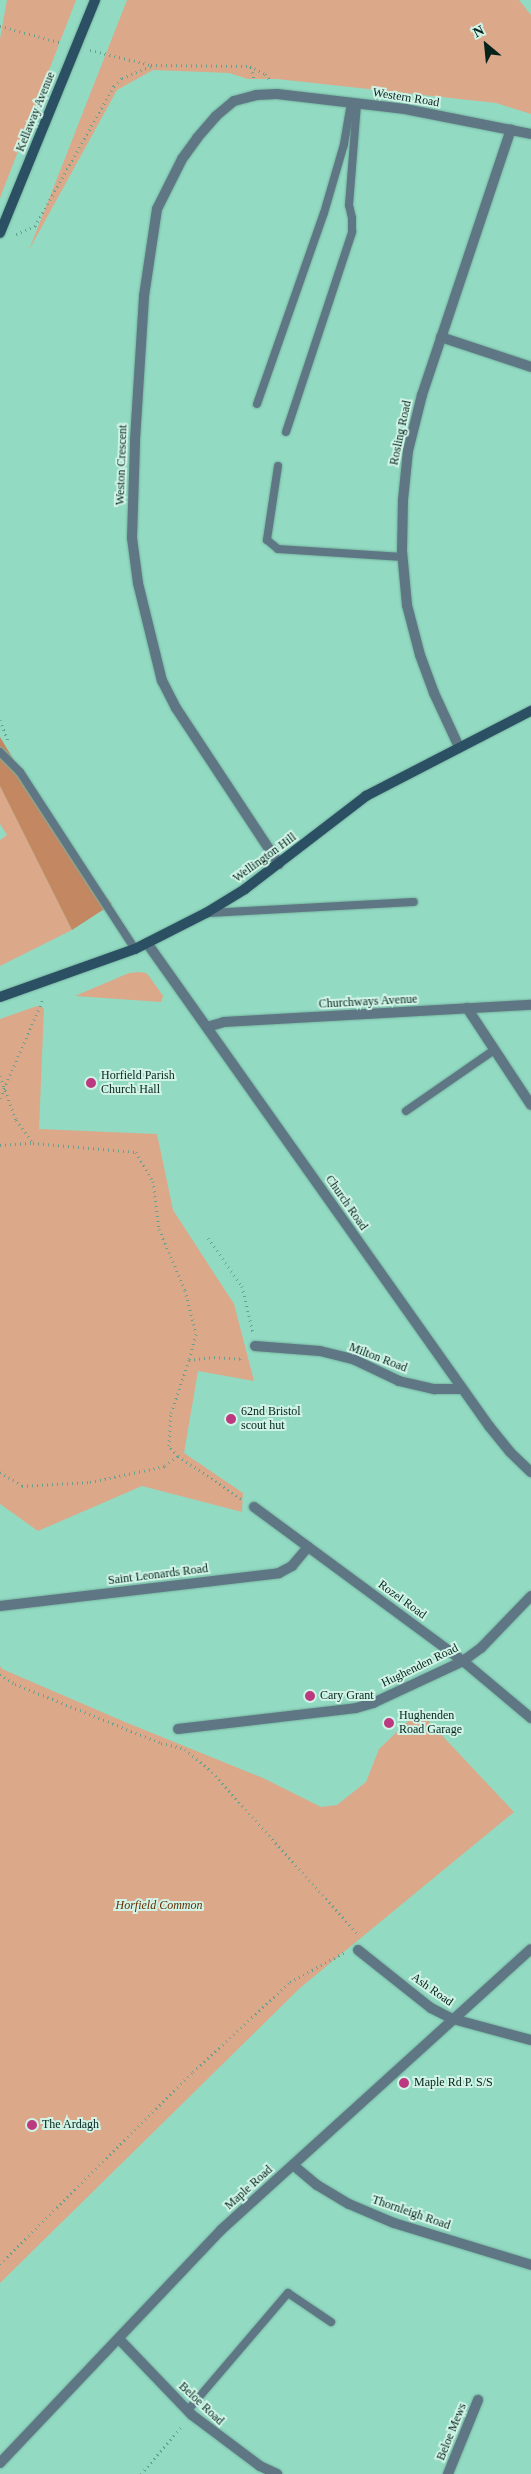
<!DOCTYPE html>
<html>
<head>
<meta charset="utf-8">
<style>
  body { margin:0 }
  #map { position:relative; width:531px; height:2474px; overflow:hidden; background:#93dac3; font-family:"Times New Roman",serif }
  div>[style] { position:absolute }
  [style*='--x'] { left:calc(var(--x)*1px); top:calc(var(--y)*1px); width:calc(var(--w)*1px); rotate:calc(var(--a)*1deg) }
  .green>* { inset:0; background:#dba88a }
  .forest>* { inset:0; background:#c38762 }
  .path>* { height:3px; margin-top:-1.5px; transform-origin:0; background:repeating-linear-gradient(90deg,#66a08e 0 1px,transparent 0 5px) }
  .roads { filter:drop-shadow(0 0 1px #77b5a1) drop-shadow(0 0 1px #77b5a1) }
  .lane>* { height:8px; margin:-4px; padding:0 4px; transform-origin:4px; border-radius:4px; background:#5f7784 }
  .street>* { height:10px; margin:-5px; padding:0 5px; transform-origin:5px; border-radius:5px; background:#5f7784 }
  .secondary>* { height:10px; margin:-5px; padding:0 5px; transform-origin:5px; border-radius:5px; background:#2b5063 }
  .dots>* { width:14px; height:14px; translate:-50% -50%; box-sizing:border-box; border:2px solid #d0f3e6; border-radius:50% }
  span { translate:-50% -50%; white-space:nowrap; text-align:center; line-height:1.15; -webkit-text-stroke:4px #d0f3e6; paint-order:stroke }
  .street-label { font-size:12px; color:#05231b }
  .poi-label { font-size:12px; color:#05231b }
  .left { translate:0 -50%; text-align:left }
  .park-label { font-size:12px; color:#642c00; font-style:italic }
  .north { position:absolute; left:461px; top:20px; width:50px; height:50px; -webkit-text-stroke:4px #d0f3e6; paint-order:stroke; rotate:332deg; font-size:14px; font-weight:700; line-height:20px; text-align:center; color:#05231b }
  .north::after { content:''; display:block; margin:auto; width:18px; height:22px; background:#05231b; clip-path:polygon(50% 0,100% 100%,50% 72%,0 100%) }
</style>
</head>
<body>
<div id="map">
  <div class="green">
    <div style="clip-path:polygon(7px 0,76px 0,0 198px,0 39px)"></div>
    <div style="clip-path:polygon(127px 0,519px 0,531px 15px,531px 114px,496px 103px,277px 79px,248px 79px,229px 73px,153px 70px,117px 90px,29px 250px)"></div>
    <div style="clip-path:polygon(0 786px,72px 930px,0 966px,0 840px,7px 835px,0 824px)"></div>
    <div style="clip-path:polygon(139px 972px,146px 973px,149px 976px,163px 996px,161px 1002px,75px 996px,129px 973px)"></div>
    <div style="clip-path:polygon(37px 1006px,44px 1008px,39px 1129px,157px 1134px,173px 1210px,234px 1304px,254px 1381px,198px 1371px,184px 1453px,243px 1493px,242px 1512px,142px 1486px,38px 1531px,0 1504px,0 1019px)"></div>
    <div style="clip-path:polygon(0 1666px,2px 1669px,125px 1722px,263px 1778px,321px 1807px,337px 1805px,366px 1782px,379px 1749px,419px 1711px,514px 1812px,300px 1988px,0 2283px)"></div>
  </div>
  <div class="forest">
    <div style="clip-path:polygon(0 737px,61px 838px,112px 904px,72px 930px,0 786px)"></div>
  </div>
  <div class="path">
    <div style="--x:0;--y:26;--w:64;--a:15.3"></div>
    <div style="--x:90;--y:50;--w:63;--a:13.8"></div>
    <div style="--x:151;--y:65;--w:99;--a:0.6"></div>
    <div style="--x:250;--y:66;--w:17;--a:28"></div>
    <div style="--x:265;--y:74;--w:8;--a:50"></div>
    <div style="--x:251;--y:67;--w:13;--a:77"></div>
    <div style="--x:16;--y:234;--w:21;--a:-23"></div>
    <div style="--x:35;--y:226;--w:161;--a:-60.6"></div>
    <div style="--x:114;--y:86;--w:11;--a:-45"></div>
    <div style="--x:122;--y:78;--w:31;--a:-22"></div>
    <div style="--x:0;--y:720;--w:22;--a:69"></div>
    <div style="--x:0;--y:1076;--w:47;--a:70"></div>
    <div style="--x:16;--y:1120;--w:29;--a:54"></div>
    <div style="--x:33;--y:1143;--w:103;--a:5"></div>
    <div style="--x:136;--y:1152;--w:34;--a:60"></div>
    <div style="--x:153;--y:1181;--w:48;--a:82.9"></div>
    <div style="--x:159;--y:1229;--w:66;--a:66.9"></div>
    <div style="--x:185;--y:1290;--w:45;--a:76"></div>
    <div style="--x:196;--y:1334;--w:27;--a:105"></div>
    <div style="--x:0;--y:1098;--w:110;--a:-66.5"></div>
    <div style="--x:0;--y:1145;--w:32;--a:-4"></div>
    <div style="--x:208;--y:1238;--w:59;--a:54.7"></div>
    <div style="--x:242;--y:1286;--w:48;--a:76.8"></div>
    <div style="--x:178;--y:1456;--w:13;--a:-132"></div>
    <div style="--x:169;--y:1446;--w:33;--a:-87"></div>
    <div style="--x:171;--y:1413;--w:56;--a:-71.2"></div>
    <div style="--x:189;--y:1360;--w:25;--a:-7"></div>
    <div style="--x:214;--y:1357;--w:26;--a:4"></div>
    <div style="--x:240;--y:1359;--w:5;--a:-68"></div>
    <div style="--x:0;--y:1472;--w:26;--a:32"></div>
    <div style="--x:22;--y:1486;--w:68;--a:-3.4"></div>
    <div style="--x:90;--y:1482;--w:77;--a:-12"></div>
    <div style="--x:165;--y:1466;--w:16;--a:-38"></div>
    <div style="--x:178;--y:1456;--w:77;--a:33.9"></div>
    <div style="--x:0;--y:1674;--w:18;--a:34"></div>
    <div style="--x:15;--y:1684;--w:157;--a:22"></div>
    <div style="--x:161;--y:1743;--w:25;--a:14"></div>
    <div style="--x:185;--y:1749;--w:35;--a:40"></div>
    <div style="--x:212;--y:1772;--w:219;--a:48"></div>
    <div style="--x:0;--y:2264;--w:272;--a:-44.9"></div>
    <div style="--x:193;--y:2072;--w:132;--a:-42.9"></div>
    <div style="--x:290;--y:1982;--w:63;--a:-28.6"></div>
    <div style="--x:141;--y:2474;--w:65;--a:-49.4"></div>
  </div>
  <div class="roads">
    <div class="lane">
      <div style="--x:257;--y:404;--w:202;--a:-70.7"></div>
      <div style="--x:324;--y:213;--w:72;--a:-73.8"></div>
      <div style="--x:344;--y:144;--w:42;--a:-80.3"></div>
      <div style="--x:286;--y:432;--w:211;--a:-71.7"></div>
      <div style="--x:352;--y:232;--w:14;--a:-90"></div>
      <div style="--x:352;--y:218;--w:13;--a:-103"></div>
      <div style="--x:349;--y:205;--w:102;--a:-85.5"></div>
      <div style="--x:278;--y:466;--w:75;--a:98.5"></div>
      <div style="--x:267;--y:540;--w:14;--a:39"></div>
      <div style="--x:278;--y:549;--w:125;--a:3.7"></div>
      <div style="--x:0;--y:752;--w:28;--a:45"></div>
      <div style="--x:20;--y:772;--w:211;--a:57"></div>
      <div style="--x:208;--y:913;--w:206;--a:-3.1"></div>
      <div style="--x:406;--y:1111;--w:107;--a:-34.7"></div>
      <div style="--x:188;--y:2410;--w:154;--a:-49.5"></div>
      <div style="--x:288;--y:2293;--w:52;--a:34"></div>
    </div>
    <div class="street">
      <div style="--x:441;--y:337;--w:95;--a:18.4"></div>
      <div style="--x:459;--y:747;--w:60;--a:-114.8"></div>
      <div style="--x:434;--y:693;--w:40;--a:-110.2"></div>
      <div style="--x:420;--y:655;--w:52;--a:-104.6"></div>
      <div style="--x:407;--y:605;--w:54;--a:-95.3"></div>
      <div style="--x:402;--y:551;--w:51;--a:-88.9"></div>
      <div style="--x:403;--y:500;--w:49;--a:-84.2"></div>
      <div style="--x:408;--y:451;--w:58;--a:-76"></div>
      <div style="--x:422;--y:395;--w:280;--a:-71.5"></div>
      <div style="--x:279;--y:864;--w:187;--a:-123.4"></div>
      <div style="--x:176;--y:708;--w:30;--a:-117"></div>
      <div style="--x:162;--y:681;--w:101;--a:-103.8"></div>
      <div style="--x:138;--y:583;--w:45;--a:-97.6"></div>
      <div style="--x:132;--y:538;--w:98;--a:-88.2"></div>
      <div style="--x:135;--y:440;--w:144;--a:-86.4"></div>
      <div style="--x:144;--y:296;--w:88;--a:-81.5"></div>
      <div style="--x:157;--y:209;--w:56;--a:-63.4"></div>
      <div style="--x:182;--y:159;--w:26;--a:-54"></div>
      <div style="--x:197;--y:138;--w:29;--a:-49"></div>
      <div style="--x:216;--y:116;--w:23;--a:-40"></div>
      <div style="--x:234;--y:101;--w:23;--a:-15"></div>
      <div style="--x:256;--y:95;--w:21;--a:-3"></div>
      <div style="--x:277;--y:94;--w:129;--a:6.7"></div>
      <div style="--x:405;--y:109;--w:128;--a:11.2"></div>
      <div style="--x:147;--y:943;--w:592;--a:54.7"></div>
      <div style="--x:489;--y:1426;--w:33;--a:51"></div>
      <div style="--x:510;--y:1452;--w:29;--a:44"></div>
      <div style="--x:467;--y:1008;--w:116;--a:56.6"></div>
      <div style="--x:207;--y:1027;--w:18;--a:-16"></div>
      <div style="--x:224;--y:1022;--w:307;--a:-3.2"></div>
      <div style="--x:255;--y:1346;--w:65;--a:4.4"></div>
      <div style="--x:320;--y:1351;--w:36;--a:14"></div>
      <div style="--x:355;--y:1360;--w:49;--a:25.5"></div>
      <div style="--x:399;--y:1381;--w:37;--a:13"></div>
      <div style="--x:435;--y:1389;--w:27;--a:0"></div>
      <div style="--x:254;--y:1507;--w:260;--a:36.4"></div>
      <div style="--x:463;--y:1661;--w:89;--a:40"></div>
      <div style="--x:0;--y:1606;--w:281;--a:-6.7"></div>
      <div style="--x:279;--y:1573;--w:15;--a:-28"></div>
      <div style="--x:292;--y:1566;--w:25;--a:-50"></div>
      <div style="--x:178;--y:1729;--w:179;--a:-6.7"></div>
      <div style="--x:356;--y:1708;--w:18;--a:-16"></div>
      <div style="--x:373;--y:1703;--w:99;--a:-25"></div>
      <div style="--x:463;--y:1661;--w:22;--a:-36"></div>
      <div style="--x:481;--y:1648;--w:72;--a:-46.1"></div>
      <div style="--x:358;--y:1950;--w:93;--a:38.5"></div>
      <div style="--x:431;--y:2008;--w:25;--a:27"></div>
      <div style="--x:453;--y:2019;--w:81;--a:15.1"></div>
      <div style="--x:293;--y:2165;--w:31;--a:40"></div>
      <div style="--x:317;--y:2185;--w:37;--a:31"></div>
      <div style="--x:349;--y:2204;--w:49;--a:22.9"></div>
      <div style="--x:394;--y:2223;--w:143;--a:17"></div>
      <div style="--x:119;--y:2339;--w:105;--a:46.2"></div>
      <div style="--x:192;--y:2415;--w:85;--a:36.9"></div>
      <div style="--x:260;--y:2466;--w:19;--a:25"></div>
      <div style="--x:0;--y:2463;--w:321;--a:-46.5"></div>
      <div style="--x:221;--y:2230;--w:418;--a:-42.2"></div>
      <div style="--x:448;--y:2474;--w:80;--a:-67.9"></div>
    </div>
    <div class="secondary">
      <div style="--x:0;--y:233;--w:252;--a:-67.8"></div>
      <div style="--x:0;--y:997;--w:143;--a:-19.6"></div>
      <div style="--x:135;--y:949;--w:80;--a:-26.9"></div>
      <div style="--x:206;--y:913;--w:46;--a:-31.6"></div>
      <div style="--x:245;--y:889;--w:153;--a:-37.5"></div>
      <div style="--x:366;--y:796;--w:186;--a:-27.3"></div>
    </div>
  </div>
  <div class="dots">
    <div style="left:91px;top:1083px;background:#bc397f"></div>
    <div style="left:231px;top:1419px;background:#bc397f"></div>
    <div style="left:310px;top:1696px;background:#bc397f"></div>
    <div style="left:389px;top:1723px;background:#bc397f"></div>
    <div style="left:404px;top:2083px;background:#bc397f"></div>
    <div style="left:32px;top:2125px;background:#bc397f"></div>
  </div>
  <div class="street-label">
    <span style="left:406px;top:98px;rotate:9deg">Western Road</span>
    <span style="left:36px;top:112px;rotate:-68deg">Kellaway Avenue</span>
    <span style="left:401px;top:433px;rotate:-78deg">Rosling Road</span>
    <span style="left:122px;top:465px;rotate:-88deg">Weston Crescent</span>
    <span style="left:265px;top:858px;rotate:-36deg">Wellington Hill</span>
    <span style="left:368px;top:1002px;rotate:-3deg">Churchways Avenue</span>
    <span style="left:346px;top:1203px;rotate:55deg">Church Road</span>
    <span style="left:378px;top:1358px;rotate:21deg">Milton Road</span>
    <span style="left:158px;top:1575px;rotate:-7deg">Saint Leonards Road</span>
    <span style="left:402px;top:1600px;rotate:36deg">Rozel Road</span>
    <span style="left:420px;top:1666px;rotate:-26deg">Hughenden Road</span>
    <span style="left:432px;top:1990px;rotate:35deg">Ash Road</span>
    <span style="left:249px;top:2188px;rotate:-42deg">Maple Road</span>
    <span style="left:411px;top:2213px;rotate:19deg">Thornleigh Road</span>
    <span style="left:201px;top:2404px;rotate:43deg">Beloe Road</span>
    <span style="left:452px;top:2432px;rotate:-68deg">Beloe Mews</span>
  </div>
  <div class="poi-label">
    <span class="left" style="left:101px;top:1083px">Horfield Parish<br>Church Hall</span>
    <span class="left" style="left:241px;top:1419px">62nd Bristol<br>scout hut</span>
    <span class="left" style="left:320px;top:1696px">Cary Grant</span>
    <span class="left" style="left:399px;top:1723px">Hughenden<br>Road Garage</span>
    <span class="left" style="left:414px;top:2083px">Maple Rd P. S/S</span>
    <span class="left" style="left:42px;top:2125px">The Ardagh</span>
  </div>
  <div class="park-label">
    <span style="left:159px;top:1906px">Horfield Common</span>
  </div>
  <div class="north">N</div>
</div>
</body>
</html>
